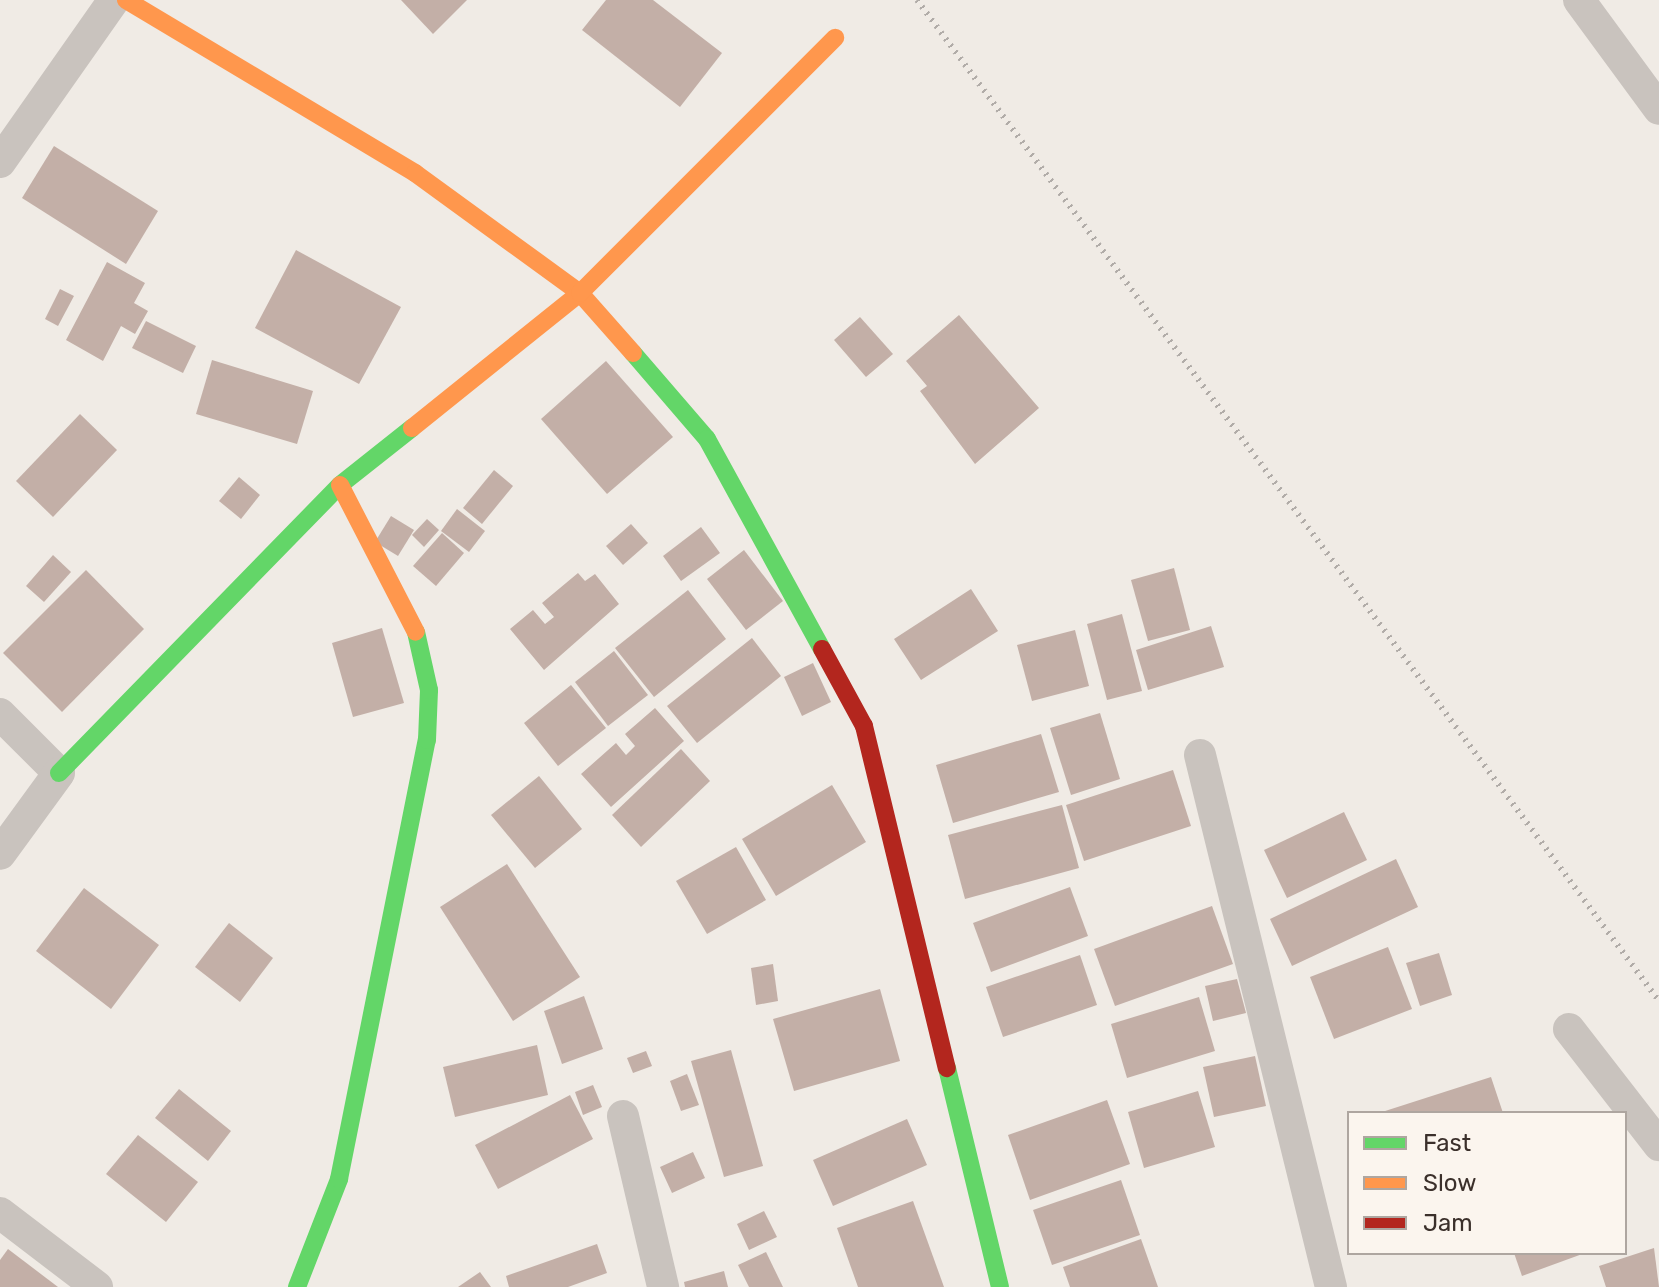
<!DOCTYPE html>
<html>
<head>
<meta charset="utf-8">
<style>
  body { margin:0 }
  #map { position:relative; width:1659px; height:1287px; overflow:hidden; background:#f0ebe5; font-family:Rubik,sans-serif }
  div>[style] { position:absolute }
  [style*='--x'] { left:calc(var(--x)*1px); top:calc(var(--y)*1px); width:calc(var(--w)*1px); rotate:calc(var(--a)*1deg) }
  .building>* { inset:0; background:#c3afa7 }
  .street>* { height:32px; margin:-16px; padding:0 16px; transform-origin:16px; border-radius:16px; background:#c9c3be }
  .fast>* { height:18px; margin:-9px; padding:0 9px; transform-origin:9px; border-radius:9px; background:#63d668 }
  .slow>* { height:18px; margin:-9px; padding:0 9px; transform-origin:9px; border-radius:9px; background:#ff974d }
  .jam>* { height:18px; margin:-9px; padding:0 9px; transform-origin:9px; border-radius:9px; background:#b3261e }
  .rail>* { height:6px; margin-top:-3px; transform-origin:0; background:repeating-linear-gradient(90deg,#b1aca8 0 2px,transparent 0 8px) }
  span { translate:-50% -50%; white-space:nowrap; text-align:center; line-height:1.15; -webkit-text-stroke:7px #fbf5ee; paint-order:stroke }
  .legend { position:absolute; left:1347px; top:1111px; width:280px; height:144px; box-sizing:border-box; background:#fbf5ee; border:2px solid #aea6a0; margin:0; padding:10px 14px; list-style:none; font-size:24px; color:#3b302b }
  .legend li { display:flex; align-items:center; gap:16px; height:40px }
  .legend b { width:40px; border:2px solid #aea6a0 }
</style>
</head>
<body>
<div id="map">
  <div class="building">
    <div style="clip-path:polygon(401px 0,467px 0,433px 34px)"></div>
    <div style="clip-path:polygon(606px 0,653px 0,722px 53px,680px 107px,582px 30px)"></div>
    <div style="clip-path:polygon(54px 146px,158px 211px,126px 264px,22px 198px)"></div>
    <div style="clip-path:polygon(296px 250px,401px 307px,359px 384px,255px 328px)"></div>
    <div style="clip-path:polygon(107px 262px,145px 283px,134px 303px,148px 311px,135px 334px,121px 326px,103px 361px,66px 340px)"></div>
    <div style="clip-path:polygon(60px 289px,74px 296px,58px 326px,45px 319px)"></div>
    <div style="clip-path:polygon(959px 315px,1039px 408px,975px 464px,920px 391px,927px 386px,906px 361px)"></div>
    <div style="clip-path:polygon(860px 317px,893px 354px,866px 377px,834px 340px)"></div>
    <div style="clip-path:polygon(146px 321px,196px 346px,183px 373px,132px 348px)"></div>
    <div style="clip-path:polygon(212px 360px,313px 391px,297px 444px,196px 414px)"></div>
    <div style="clip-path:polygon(606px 361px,673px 437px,607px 494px,541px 419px)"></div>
    <div style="clip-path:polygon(80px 414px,117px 450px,53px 517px,16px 481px)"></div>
    <div style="clip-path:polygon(494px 470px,513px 486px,482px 524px,463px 508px)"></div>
    <div style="clip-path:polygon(239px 477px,260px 495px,241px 519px,219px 501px)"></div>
    <div style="clip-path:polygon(457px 509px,485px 531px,469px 552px,441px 531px)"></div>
    <div style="clip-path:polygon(391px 516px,414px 530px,398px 556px,375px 542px)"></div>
    <div style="clip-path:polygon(427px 519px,439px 530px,424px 547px,412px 535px)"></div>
    <div style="clip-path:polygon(631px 524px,648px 543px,623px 565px,606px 546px)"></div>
    <div style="clip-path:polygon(701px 527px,720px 553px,681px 581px,663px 556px)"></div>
    <div style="clip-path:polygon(442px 533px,464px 553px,436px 586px,413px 566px)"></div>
    <div style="clip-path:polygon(744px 550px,783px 601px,746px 630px,707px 579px)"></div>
    <div style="clip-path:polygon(53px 555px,71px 572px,44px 602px,26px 586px)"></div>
    <div style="clip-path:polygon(1174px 568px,1190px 630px,1148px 641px,1131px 580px)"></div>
    <div style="clip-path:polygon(86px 570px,144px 629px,62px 712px,3px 653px)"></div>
    <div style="clip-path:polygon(578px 573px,585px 581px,595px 574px,619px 604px,544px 670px,510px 629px,533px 610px,545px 624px,554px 617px,542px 603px)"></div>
    <div style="clip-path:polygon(971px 589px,998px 631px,921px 680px,894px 639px)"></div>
    <div style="clip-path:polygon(688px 590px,726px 639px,654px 697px,615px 648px)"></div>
    <div style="clip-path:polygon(1122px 614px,1142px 691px,1107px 700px,1087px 624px)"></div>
    <div style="clip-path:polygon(1211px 626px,1224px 667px,1148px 690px,1136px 650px)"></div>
    <div style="clip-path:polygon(382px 628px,404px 703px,353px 717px,332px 643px)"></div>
    <div style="clip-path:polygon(1075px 630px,1089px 686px,1032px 701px,1017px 645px)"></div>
    <div style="clip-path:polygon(752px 638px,781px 676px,697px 743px,667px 706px)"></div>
    <div style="clip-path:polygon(614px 651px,648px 695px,608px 726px,575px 682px)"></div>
    <div style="clip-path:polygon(813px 663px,831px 702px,802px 716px,784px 677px)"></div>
    <div style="clip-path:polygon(571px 685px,606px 728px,558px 766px,524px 723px)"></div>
    <div style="clip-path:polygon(655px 708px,684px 741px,611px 807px,581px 774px,616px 743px,626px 755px,635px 746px,625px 734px)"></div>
    <div style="clip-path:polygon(1100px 713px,1120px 779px,1071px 795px,1050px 728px)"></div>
    <div style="clip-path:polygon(1041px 734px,1059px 792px,953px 823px,936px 765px)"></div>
    <div style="clip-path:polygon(681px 749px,710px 781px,641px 847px,612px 815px)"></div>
    <div style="clip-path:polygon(1173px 770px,1191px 826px,1084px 861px,1066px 805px)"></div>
    <div style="clip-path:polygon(539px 776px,582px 829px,535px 868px,491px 815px)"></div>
    <div style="clip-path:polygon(832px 785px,866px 842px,776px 896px,742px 839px)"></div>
    <div style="clip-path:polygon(1062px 805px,1079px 868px,965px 899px,948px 835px)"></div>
    <div style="clip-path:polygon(1344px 812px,1367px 860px,1287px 898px,1264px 850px)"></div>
    <div style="clip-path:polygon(736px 847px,766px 900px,707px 934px,676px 881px)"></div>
    <div style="clip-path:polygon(1396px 859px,1418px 907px,1292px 966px,1270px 919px)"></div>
    <div style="clip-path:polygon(507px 864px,580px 977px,513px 1021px,440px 907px)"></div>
    <div style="clip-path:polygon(1070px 887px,1088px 936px,991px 972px,973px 923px)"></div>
    <div style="clip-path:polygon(84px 888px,159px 945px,111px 1009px,36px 951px)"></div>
    <div style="clip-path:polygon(1212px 906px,1233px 964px,1115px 1006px,1094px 949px)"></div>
    <div style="clip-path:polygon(229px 923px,273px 958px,240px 1002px,195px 967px)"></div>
    <div style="clip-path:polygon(1388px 947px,1412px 1009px,1334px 1039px,1310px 977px)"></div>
    <div style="clip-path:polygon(1439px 953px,1452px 995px,1420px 1006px,1406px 963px)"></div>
    <div style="clip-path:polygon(1080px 955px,1097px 1005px,1003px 1037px,986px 987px)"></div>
    <div style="clip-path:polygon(773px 964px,778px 1001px,756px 1005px,751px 968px)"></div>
    <div style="clip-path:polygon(1237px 979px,1246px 1013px,1213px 1021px,1205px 986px)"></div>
    <div style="clip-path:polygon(880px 989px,900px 1061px,794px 1091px,773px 1019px)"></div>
    <div style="clip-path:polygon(584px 996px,603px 1049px,562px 1064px,544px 1011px)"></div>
    <div style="clip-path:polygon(1199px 997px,1215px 1051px,1127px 1078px,1111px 1024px)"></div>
    <div style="clip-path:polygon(537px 1045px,548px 1095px,455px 1117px,443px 1067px)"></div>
    <div style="clip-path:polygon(731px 1050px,763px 1166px,724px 1177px,691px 1061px)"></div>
    <div style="clip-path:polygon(646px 1051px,652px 1066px,633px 1073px,627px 1058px)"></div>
    <div style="clip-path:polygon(1255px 1056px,1266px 1106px,1214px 1117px,1203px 1067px)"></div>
    <div style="clip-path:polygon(687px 1074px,699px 1105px,681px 1111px,670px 1081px)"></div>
    <div style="clip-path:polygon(1491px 1077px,1503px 1113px,1382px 1113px,1382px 1112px)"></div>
    <div style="clip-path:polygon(593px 1085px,602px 1107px,583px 1115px,575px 1092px)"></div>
    <div style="clip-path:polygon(179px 1089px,231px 1131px,208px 1161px,155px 1118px)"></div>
    <div style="clip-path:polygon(1198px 1091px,1215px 1147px,1144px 1168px,1128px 1112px)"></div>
    <div style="clip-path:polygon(570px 1095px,593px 1139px,498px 1189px,475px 1145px)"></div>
    <div style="clip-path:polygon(1107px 1100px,1130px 1164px,1030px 1200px,1008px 1135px)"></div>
    <div style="clip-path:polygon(907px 1119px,927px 1165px,833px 1206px,813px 1160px)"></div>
    <div style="clip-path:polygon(138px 1135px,198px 1182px,166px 1222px,106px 1174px)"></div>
    <div style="clip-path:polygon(693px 1152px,705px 1178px,672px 1193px,660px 1167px)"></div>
    <div style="clip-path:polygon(1121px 1180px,1140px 1235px,1052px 1265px,1033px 1210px)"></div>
    <div style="clip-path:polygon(913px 1201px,944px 1287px,858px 1287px,837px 1228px)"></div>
    <div style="clip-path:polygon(764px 1211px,777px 1237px,749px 1250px,737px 1224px)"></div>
    <div style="clip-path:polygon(1141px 1239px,1158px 1287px,1070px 1287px,1063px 1267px)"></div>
    <div style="clip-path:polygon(597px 1244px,607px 1273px,568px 1287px,509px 1287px,506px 1276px)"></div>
    <div style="clip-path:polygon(1654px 1248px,1659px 1287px,1606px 1287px,1599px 1266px)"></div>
    <div style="clip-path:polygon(8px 1249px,58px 1287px,0 1287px,0 1260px)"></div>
    <div style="clip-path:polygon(766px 1252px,783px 1287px,749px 1287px,738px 1265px)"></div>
    <div style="clip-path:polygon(1514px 1253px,1585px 1253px,1522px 1276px)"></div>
    <div style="clip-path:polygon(724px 1271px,728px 1287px,685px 1287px,684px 1282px)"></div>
    <div style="clip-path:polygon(480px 1272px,491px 1287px,458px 1287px)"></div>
  </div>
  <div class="street">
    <div style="--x:1579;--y:0;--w:135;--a:53.7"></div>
    <div style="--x:0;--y:162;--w:198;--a:-54.9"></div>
    <div style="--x:0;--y:714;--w:83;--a:45"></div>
    <div style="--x:59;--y:773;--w:100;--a:126.1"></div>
    <div style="--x:1200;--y:755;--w:548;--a:76.17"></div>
    <div style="--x:1569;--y:1029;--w:147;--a:52.2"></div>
    <div style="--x:623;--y:1116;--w:176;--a:76.8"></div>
    <div style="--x:0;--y:1213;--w:122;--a:37.3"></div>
  </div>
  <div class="fast">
    <div style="--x:633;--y:353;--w:113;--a:49.3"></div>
    <div style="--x:707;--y:439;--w:239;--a:61.3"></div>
    <div style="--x:59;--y:773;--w:402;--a:-45.7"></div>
    <div style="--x:340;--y:485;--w:92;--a:-38.4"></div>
    <div style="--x:947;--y:1068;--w:225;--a:76.4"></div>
    <div style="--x:297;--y:1287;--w:116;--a:-68.7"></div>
    <div style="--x:339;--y:1179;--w:448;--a:-78.7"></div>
    <div style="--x:427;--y:740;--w:50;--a:-87.7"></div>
    <div style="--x:429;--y:690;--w:59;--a:-102.6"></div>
  </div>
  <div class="slow">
    <div style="--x:126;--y:0;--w:337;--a:30.9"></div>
    <div style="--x:415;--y:173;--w:204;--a:36"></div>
    <div style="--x:580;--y:293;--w:80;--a:48.5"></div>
    <div style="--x:412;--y:428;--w:216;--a:-38.8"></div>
    <div style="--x:580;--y:293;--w:361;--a:-45"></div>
    <div style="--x:340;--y:485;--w:165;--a:62.7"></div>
  </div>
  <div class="jam">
    <div style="--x:822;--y:649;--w:88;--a:61.4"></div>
    <div style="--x:864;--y:726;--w:352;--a:76.4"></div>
  </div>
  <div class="rail">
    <div style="--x:917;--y:0;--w:1246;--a:53.45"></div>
  </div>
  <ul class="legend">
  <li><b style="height:10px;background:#63d668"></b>Fast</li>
  <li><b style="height:10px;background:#ff974d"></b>Slow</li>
  <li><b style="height:10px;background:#b3261e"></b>Jam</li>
  </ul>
</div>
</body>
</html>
